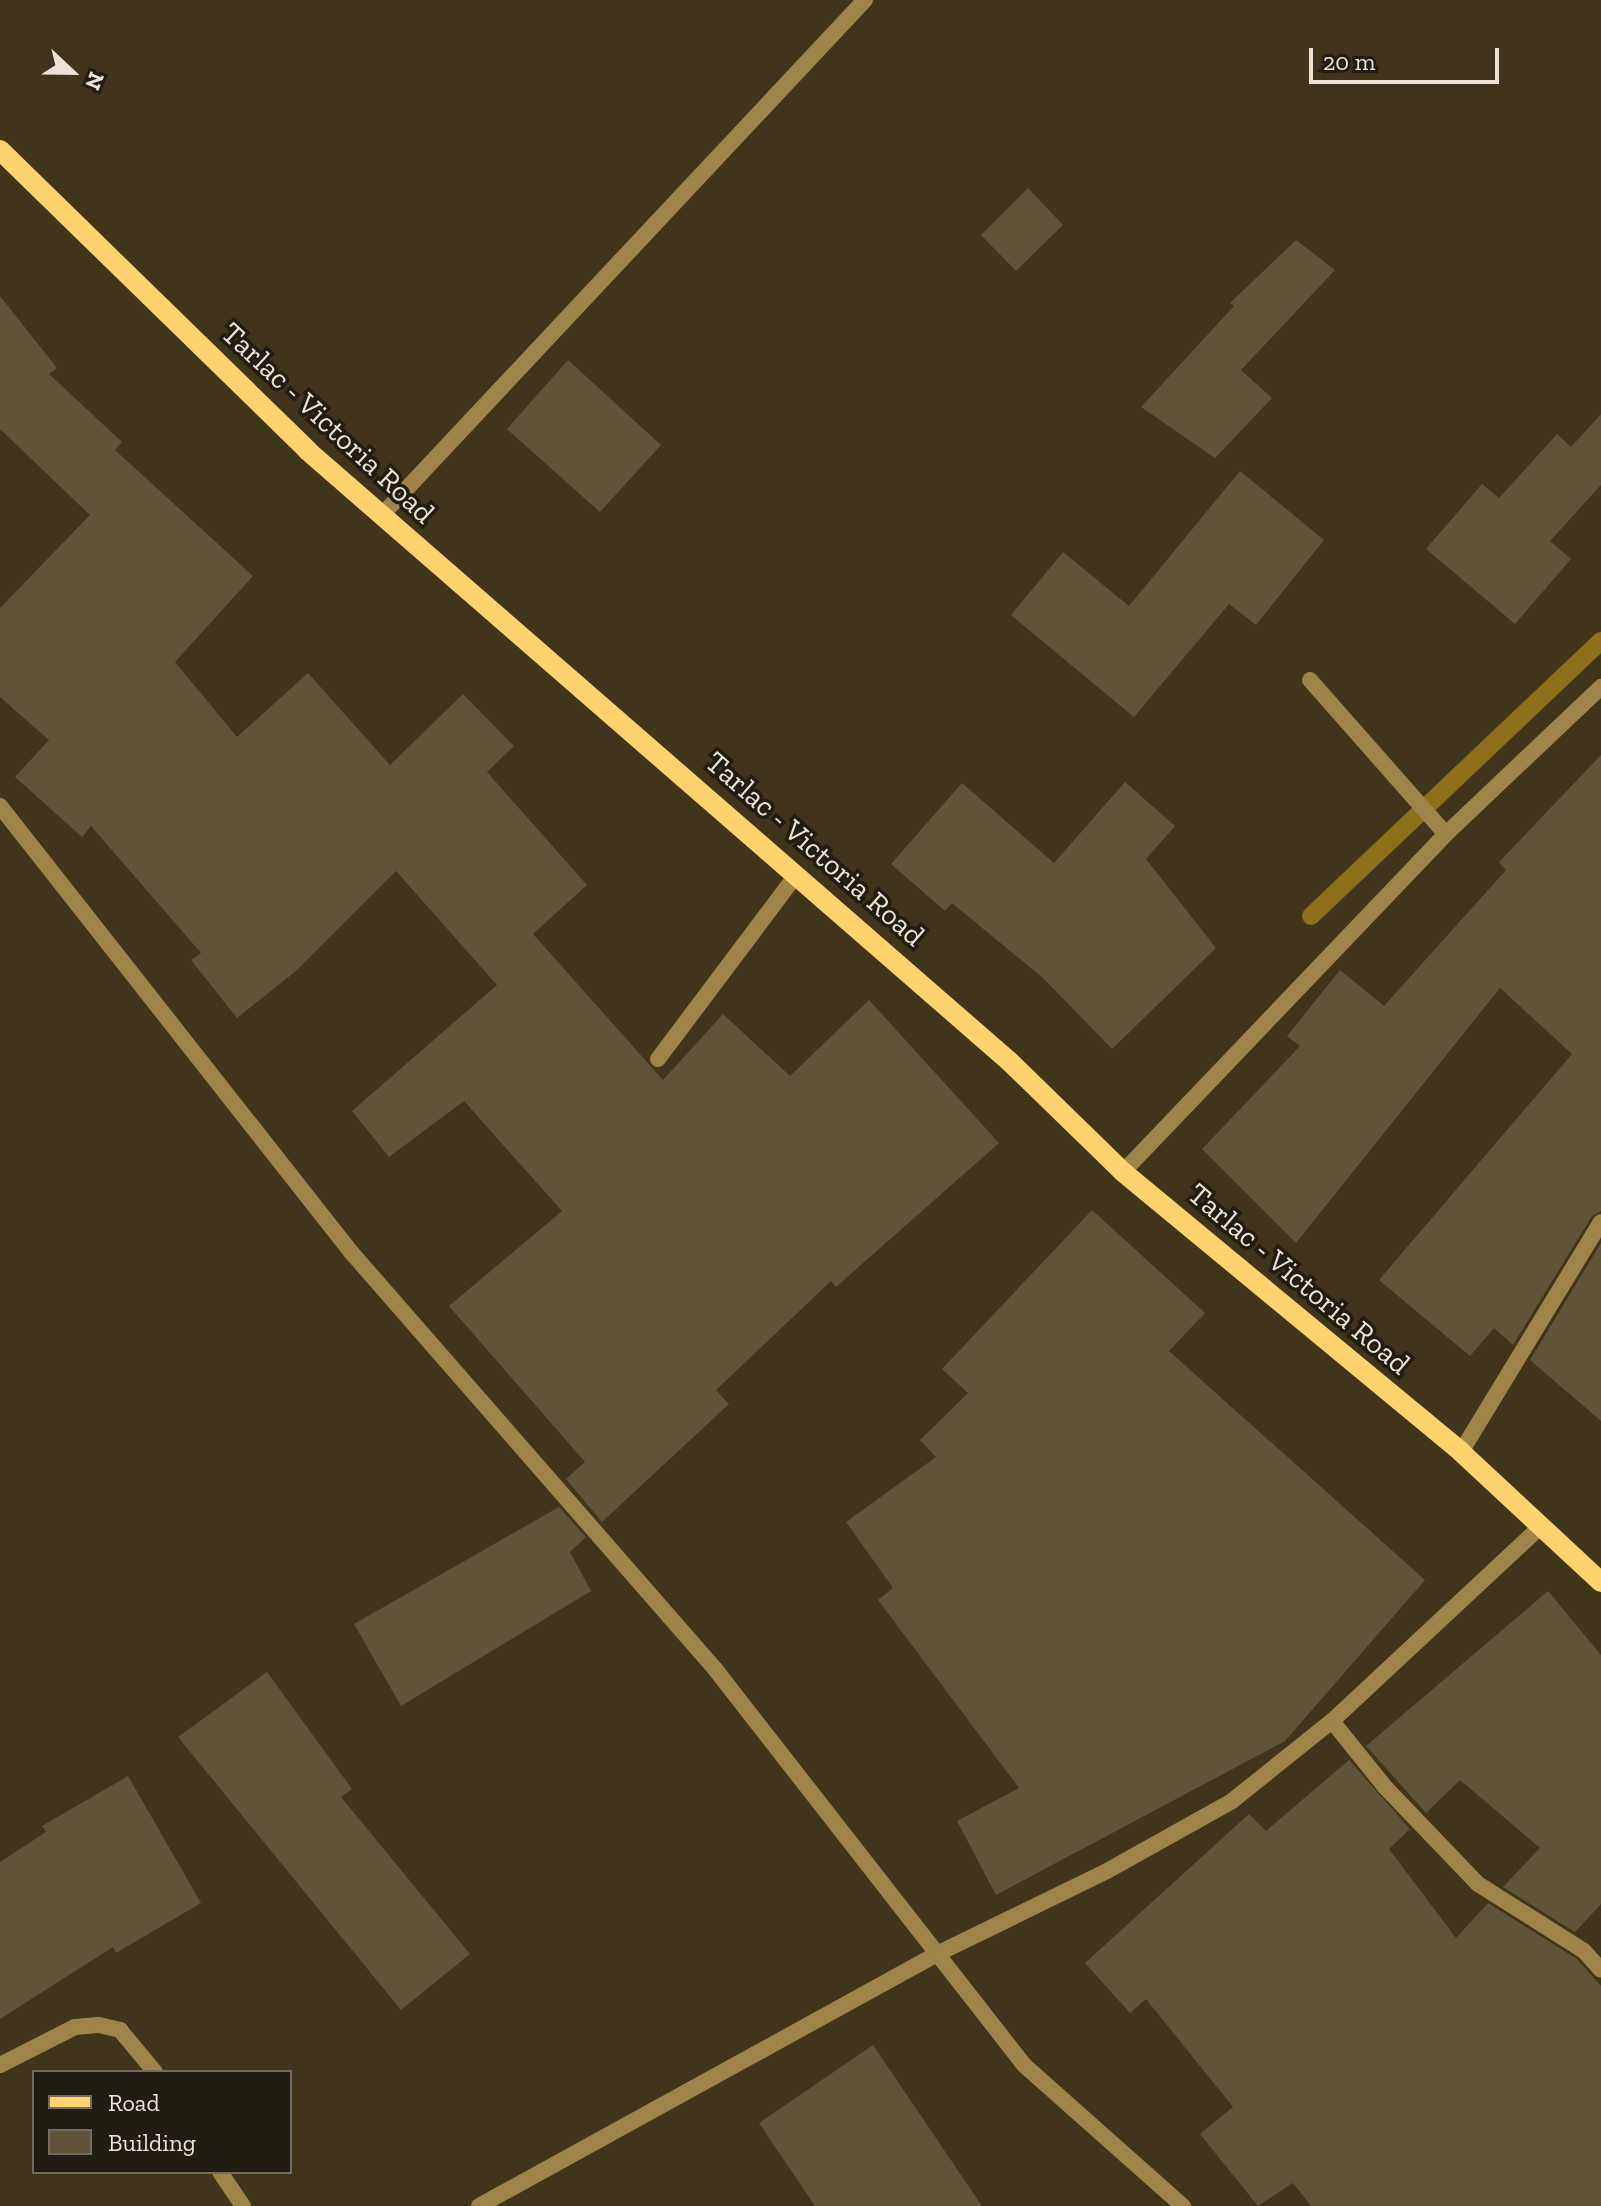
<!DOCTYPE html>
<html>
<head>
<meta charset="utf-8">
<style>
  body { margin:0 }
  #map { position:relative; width:1601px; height:2206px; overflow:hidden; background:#40351a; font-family:"Zilla Slab",serif }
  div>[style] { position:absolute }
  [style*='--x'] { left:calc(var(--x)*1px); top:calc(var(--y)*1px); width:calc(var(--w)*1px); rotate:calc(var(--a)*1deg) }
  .stream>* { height:18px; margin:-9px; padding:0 9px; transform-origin:9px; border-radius:9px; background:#8e6f1c }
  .building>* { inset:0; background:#5f5338 }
  .service>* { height:16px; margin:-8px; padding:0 8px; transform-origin:8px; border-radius:8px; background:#9e8448 }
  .minor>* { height:16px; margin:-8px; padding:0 8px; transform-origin:8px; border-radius:8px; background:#9e8448 }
  .primary>* { height:20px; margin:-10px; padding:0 10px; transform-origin:10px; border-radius:10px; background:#fed36e }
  span { translate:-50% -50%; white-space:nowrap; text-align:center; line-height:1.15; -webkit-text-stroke:7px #221d12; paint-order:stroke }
  .street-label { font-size:30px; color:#ebe4d5 }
  .legend { position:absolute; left:32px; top:2070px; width:260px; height:104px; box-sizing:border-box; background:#221d12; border:2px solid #726d60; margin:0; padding:10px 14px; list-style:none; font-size:24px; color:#ebe4d5 }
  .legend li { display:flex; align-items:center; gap:16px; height:40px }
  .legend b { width:40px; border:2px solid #726d60 }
  .north { position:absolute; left:32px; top:32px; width:80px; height:80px; -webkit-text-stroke:6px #221d12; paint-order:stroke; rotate:112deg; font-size:22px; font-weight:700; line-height:32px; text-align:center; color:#ebe4d5 }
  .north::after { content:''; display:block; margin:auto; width:28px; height:36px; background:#ebe4d5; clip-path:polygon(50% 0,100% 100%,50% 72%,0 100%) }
  .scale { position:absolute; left:1309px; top:48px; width:190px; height:36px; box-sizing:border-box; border:4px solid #ebe4d5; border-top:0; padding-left:10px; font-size:24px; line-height:28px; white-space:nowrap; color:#ebe4d5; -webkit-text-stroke:6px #221d12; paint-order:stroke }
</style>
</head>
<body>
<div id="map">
  <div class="stream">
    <div style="--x:1311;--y:916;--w:400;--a:-43.5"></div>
  </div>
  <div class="building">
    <div style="clip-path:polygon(1028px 188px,1063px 225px,1016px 271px,981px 235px)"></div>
    <div style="clip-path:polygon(1296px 240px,1335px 270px,1241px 370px,1272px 398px,1215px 458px,1141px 407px,1234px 306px,1230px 303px)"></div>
    <div style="clip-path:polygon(0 296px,57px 368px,49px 374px,122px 442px,115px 450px,253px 576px,175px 662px,237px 737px,308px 673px,390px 765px,463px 694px,514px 746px,487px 772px,587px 885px,533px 934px,663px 1080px,723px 1014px,790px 1076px,869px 1000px,999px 1143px,836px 1287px,831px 1281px,716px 1390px,729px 1404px,602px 1522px,566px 1479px,585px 1462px,449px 1306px,562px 1211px,464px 1101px,389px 1157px,352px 1111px,497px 985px,396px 871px,296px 971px,237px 1018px,191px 960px,201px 953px,91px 826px,82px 837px,15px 777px,49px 740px,0 697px,0 608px,90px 515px,0 429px)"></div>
    <div style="clip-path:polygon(568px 360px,661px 445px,600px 512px,507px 429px)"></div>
    <div style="clip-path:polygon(1601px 414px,1601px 485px,1550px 541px,1571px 559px,1515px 624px,1426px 549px,1482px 484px,1499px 498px,1557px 434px,1571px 447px)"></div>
    <div style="clip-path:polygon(1240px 471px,1324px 540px,1256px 625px,1229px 604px,1134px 717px,1011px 615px,1063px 552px,1129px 606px)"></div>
    <div style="clip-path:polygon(1601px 755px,1601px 1211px,1592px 1216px,1513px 1345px,1494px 1328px,1470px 1356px,1379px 1280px,1572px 1054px,1500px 988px,1296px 1243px,1202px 1149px,1300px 1046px,1287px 1036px,1340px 970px,1384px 1006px,1506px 870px,1499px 862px)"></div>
    <div style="clip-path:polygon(1125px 782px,1175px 826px,1146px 859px,1216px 948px,1112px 1049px,1043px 978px,952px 903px,945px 911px,891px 864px,962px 783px,1054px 863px)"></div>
    <div style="clip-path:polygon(1092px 1210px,1205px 1313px,1169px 1351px,1425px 1580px,1285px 1741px,996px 1895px,957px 1821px,1019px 1788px,878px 1600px,893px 1588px,846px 1522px,936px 1457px,920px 1440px,968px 1393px,942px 1369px)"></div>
    <div style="clip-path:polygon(1601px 1243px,1601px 1421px,1530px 1360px)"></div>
    <div style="clip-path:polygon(559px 1507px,586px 1537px,570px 1552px,591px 1591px,401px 1706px,354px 1624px)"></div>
    <div style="clip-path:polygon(1548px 1591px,1601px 1655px,1601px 1904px,1575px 1932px,1503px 1887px,1540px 1848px,1460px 1780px,1426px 1813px,1366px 1746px)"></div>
    <div style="clip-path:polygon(267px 1672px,352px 1789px,341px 1797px,470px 1954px,401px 2010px,178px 1737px)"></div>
    <div style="clip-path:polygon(1349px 1760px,1410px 1829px,1389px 1849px,1456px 1938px,1488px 1903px,1577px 1959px,1601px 1986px,1601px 2206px,1311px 2206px,1293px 2183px,1258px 2206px,1200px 2134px,1233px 2107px,1146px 1999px,1130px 2013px,1085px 1963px,1249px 1814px,1266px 1831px)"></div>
    <div style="clip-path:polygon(128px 1776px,201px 1903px,116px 1953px,113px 1947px,0 2019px,0 1862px,46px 1832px,42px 1826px)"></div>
    <div style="clip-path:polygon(873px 2045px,982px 2206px,815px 2206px,759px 2123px)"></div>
  </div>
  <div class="service">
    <div style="--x:382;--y:515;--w:706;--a:-46.84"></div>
    <div style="--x:1310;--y:680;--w:205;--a:48.6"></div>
    <div style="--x:658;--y:1059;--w:231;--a:-53.1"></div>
  </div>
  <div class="minor">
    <div style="--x:0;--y:806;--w:568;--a:51.8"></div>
    <div style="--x:351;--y:1252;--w:554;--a:48.88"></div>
    <div style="--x:715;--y:1669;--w:502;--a:52.03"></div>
    <div style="--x:1024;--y:2065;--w:213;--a:41.6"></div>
    <div style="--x:1123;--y:1172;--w:468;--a:-46.3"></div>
    <div style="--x:1446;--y:834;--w:214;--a:-43.5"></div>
    <div style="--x:1461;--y:1452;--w:269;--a:-58.7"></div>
    <div style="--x:1332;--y:1721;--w:85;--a:51.2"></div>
    <div style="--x:1385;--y:1787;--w:134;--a:46.2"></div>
    <div style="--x:1478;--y:1884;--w:125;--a:32.3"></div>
    <div style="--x:1584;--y:1951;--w:25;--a:48"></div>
    <div style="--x:0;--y:2065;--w:84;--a:-26.9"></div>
    <div style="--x:75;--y:2027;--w:24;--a:-5"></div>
    <div style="--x:99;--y:2025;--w:22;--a:13"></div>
    <div style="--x:120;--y:2030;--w:55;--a:50.2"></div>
    <div style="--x:220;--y:2172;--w:41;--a:55.9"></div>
    <div style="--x:479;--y:2206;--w:523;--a:-28.82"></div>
    <div style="--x:937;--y:1954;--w:189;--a:-26"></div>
    <div style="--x:1107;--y:1871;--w:143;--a:-29.2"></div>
    <div style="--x:1232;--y:1801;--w:128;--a:-38.7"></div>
    <div style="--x:1332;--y:1721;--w:286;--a:-43"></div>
  </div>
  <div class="primary">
    <div style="--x:0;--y:150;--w:431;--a:44.3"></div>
    <div style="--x:308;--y:451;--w:929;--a:41.03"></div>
    <div style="--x:1009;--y:1061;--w:159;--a:44.2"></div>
    <div style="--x:1123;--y:1172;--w:439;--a:39.6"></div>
    <div style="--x:1461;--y:1452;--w:191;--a:42.9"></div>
  </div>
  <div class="street-label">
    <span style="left:328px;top:423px;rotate:43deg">Tarlac - Victoria Road</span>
    <span style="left:815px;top:849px;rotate:41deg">Tarlac - Victoria Road</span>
    <span style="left:1299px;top:1279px;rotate:40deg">Tarlac - Victoria Road</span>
  </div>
  <ul class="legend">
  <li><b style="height:10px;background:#fed36e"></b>Road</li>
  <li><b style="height:22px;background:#5f5338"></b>Building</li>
  </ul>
  <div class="north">N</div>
  <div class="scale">20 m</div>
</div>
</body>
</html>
